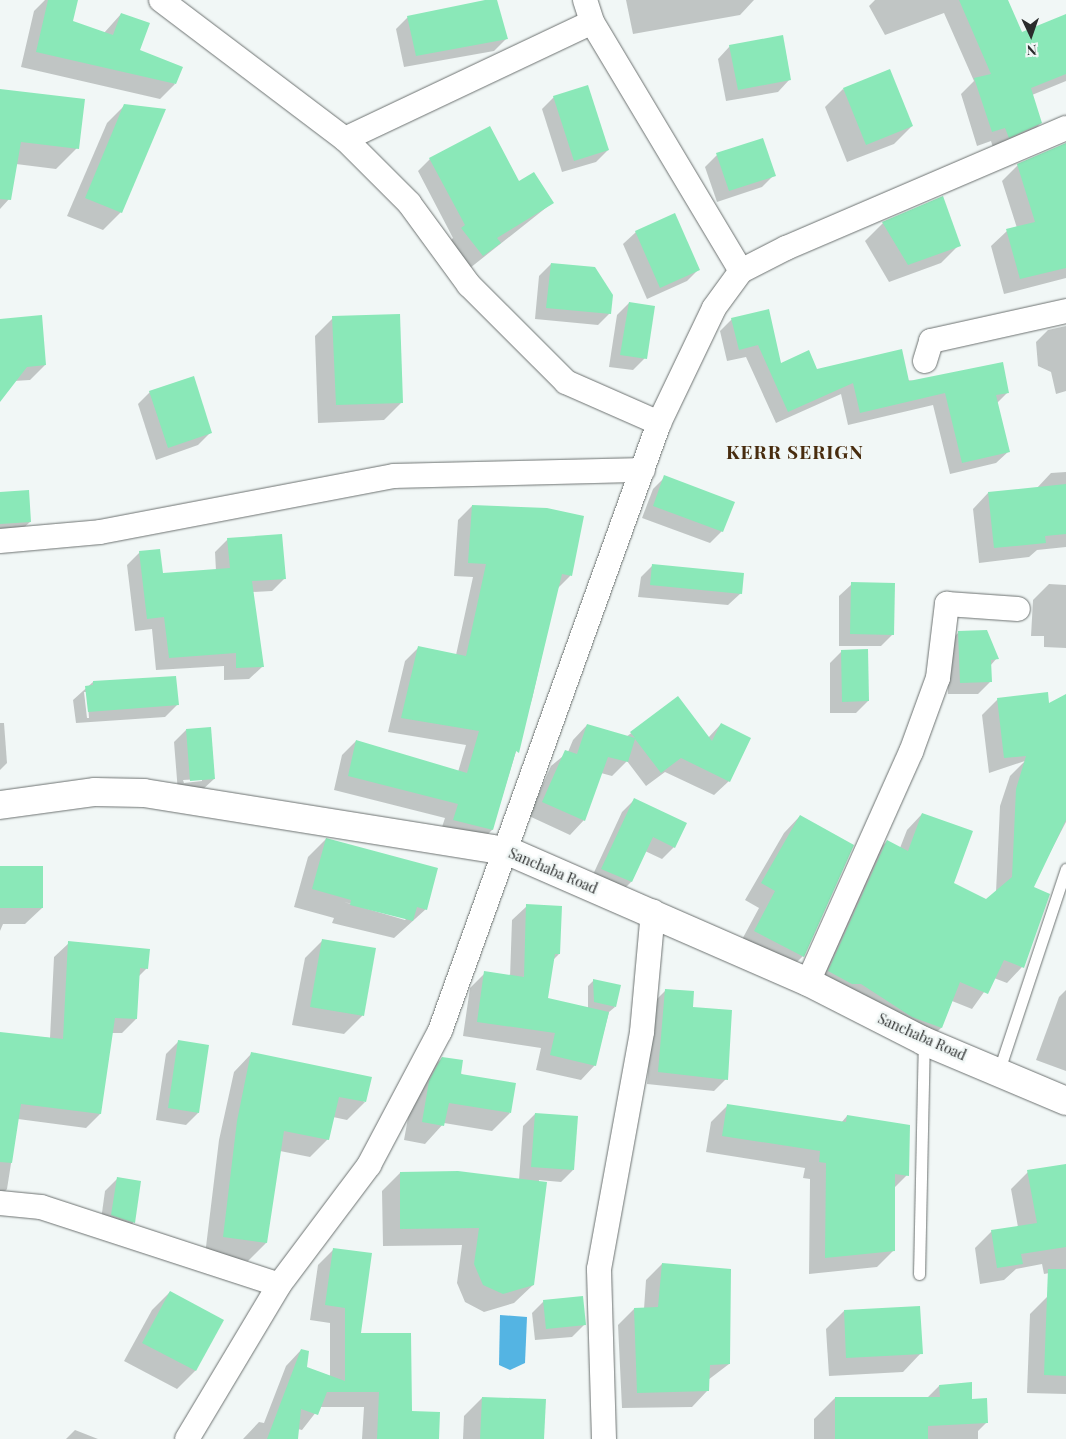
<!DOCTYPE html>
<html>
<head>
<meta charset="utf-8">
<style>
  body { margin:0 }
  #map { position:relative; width:1066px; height:1439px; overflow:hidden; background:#f1f7f6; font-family:"Playfair Display",serif }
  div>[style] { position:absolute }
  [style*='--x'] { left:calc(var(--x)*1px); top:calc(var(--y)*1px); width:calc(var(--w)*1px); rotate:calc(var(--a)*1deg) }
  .water>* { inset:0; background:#54b4e3 }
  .shadow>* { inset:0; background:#0003 }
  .building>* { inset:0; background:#8ae8b8 }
  .roads { filter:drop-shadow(0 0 1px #6d7271) drop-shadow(0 0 1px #6d7271) }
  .lane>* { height:11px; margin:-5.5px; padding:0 5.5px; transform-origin:5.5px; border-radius:5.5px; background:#fff }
  .street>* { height:24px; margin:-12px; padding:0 12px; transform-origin:12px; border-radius:12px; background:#fff }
  .secondary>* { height:28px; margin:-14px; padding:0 14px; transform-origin:14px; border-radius:14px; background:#fff }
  span { translate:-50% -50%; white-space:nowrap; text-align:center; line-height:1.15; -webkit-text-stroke:4.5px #f1f7f6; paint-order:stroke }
  .street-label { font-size:14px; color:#2a2c2c }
  .district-label { font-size:19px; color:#482c0e; font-weight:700; letter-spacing:1px }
  .north { position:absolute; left:1006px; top:10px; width:50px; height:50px; -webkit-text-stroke:4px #f1f7f6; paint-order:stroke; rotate:177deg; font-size:14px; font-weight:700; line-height:20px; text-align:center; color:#2a2c2c }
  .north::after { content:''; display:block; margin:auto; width:18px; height:22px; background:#2a2c2c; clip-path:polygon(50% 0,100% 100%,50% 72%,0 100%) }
</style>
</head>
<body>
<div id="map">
  <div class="water">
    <div style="clip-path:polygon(500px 1315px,527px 1317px,525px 1363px,510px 1370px,499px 1365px)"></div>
  </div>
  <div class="shadow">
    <div style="clip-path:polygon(45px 0,69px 0,72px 22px,104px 33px,121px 14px,138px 50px,175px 84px,160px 99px,21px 67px,34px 11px)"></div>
    <div style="clip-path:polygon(496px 0,506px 39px,494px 51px,404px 67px,396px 29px,408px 17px)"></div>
    <div style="clip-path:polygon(626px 0,754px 0,740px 15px,633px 34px)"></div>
    <div style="clip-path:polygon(875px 0,1007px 0,1021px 34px,1066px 15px,1066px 81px,1032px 95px,1041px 123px,1027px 137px,994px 151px,991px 141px,977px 146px,961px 94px,974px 81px,944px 13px,885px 35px,869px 6px)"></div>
    <div style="clip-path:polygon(730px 46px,790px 79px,778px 92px,726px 101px,718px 59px)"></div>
    <div style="clip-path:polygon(843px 89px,912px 126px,894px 144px,847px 162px,825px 107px)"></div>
    <div style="clip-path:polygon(0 90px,77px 148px,56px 169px,16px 164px,10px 198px,0 209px)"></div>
    <div style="clip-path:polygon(554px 97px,608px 150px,596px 162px,562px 172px,542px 109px)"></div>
    <div style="clip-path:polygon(125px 105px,121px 212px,103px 230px,67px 216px,107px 123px)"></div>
    <div style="clip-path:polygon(489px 128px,519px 183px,552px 203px,470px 268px,450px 241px,453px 238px,418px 171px,430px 159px)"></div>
    <div style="clip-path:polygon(1066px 146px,1066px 278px,1004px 294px,991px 246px,1007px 231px,1017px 228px,1002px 181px,1018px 165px)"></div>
    <div style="clip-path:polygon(717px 155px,774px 175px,762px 187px,717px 202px,705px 167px)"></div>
    <div style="clip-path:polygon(674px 215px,699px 269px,687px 281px,647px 299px,623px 244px,636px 232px)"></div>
    <div style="clip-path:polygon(883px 223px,959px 245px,941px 263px,889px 282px,865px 241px)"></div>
    <div style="clip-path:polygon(551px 264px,610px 313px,598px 325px,535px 319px,539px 276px)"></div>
    <div style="clip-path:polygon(629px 303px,645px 358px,633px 370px,609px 367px,617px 315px)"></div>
    <div style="clip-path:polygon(333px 318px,402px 402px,384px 420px,318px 423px,315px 336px)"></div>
    <div style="clip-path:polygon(732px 319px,780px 365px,1008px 392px,997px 403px,1009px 451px,996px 463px,950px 474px,933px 405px,848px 425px,841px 394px,776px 423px,746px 357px,727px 361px,720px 331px)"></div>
    <div style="clip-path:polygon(0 320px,45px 365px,30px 380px,14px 381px,0 397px)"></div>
    <div style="clip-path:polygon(1066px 326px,1066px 391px,1056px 394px,1051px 372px,1038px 366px,1036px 342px,1048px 330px)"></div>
    <div style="clip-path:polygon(150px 392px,210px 433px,198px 445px,156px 460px,138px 404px)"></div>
    <div style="clip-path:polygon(1066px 472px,1066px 547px,1037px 550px,1029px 557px,979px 563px,973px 509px,988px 493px,1036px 489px,1051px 473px)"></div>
    <div style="clip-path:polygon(665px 477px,722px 531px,710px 543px,642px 518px,653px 489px)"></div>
    <div style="clip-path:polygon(0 493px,30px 522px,19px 532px,0 532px)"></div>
    <div style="clip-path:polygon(472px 506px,583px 517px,570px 576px,557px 589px,532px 699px,492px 830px,478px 844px,440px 833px,445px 818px,334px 790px,342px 755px,356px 741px,458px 772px,466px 745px,388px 732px,405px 661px,419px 647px,456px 655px,473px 577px,454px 576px,458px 520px)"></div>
    <div style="clip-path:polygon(228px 539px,285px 578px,272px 591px,253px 592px,262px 667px,249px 679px,224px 680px,224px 666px,156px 670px,152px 629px,135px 631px,127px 565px,140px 552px,162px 574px,216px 571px,215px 552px)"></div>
    <div style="clip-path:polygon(653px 565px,741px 593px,728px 605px,638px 597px,641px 577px)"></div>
    <div style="clip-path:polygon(852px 584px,893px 634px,881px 646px,839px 646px,839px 596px)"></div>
    <div style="clip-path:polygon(1049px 584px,1066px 585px,1066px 648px,1044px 647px,1044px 636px,1031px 636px,1033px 600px)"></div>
    <div style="clip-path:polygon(959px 632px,997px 658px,990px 666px,990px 682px,978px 694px,948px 694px,947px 644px)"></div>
    <div style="clip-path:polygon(842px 651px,868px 701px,856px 713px,830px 713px,830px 663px)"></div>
    <div style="clip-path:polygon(evenodd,93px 682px,177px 705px,165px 717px,76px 723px,73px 700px,93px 682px,84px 692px,87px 692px,89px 718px,87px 718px,84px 692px)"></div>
    <div style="clip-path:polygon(1066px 696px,1066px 822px,1032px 887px,1048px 894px,1022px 967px,1007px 983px,994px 978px,972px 1009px,952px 1001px,941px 1028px,925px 1043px,813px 987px,871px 857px,887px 841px,900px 848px,907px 830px,922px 814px,953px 884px,987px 900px,996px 892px,1000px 806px,1010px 776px,1025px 761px,989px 773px,982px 715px,998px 699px,1048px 705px)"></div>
    <div style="clip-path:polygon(678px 698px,708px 738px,721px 724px,729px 781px,714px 795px,665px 772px,646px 786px,627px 761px,612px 776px,601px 773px,584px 820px,570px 835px,529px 816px,551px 766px,568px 752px,573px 740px,587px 725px,626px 737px)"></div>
    <div style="clip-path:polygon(0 723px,4px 723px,7px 763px,0 770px)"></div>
    <div style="clip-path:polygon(evenodd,186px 730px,214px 779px,201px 791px,178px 792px,174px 742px,186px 730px,202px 779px,202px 781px,184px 783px,183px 780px,202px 779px)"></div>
    <div style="clip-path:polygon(634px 800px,674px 847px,662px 859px,645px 851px,631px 882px,619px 894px,590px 881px,622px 812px)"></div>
    <div style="clip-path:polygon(800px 816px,803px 956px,787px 972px,738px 947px,759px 908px,745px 900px,784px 833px)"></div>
    <div style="clip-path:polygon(evenodd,326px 839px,426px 909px,394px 938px,332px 923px,334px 918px,294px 907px,308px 857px,326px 839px,344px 902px,407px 918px,405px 920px,344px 902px)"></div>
    <div style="clip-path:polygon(0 861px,0 867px,42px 908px,25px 924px,3px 924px,0 931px)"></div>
    <div style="clip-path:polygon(527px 906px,559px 954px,553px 960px,547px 999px,588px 1008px,588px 986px,594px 980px,615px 1007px,609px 1012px,595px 1065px,581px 1080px,536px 1070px,541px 1048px,463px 1036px,470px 988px,485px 973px,510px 977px,512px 920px)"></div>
    <div style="clip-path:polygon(323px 940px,375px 949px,362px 1016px,344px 1034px,292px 1025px,305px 958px)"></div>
    <div style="clip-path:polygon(69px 943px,147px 968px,138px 977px,136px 1019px,122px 1033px,111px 1033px,100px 1114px,86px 1128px,18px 1119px,7px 1189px,0 1197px,0 1033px,50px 1038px,54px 957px)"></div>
    <div style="clip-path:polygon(666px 990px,692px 1009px,726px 1079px,714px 1091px,647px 1084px,654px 1002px)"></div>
    <div style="clip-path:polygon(1066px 990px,1066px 1071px,1036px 1060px,1059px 997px)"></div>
    <div style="clip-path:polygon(178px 1042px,198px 1113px,186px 1125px,156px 1120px,166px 1054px)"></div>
    <div style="clip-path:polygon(252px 1053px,365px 1102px,347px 1120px,333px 1117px,328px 1139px,310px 1157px,280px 1151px,266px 1243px,248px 1261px,205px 1255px,219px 1140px,234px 1072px)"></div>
    <div style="clip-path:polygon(442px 1058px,510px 1113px,492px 1131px,444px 1123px,425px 1144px,404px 1140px,411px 1101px,424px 1076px)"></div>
    <div style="clip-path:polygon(728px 1105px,841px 1123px,847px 1116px,907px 1175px,893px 1189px,894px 1250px,877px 1267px,809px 1274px,810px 1179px,803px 1178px,805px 1168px,706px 1152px,711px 1122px)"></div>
    <div style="clip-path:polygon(535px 1114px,573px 1170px,561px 1182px,539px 1180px,533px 1285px,514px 1303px,484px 1312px,465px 1302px,457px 1283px,462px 1245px,383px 1246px,382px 1191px,400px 1173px,519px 1180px,523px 1126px)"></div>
    <div style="clip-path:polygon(1066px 1165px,1066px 1270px,1044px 1274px,1042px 1264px,1016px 1269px,1004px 1280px,980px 1284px,975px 1248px,992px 1231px,1018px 1227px,1011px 1189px,1028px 1172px)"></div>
    <div style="clip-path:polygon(117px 1179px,139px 1182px,133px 1223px,121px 1235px,100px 1227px,105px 1191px)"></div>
    <div style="clip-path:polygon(334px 1249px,360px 1334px,410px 1413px,437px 1439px,362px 1439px,364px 1407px,320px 1407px,302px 1430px,298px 1429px,296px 1439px,243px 1439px,259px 1422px,264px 1423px,286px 1366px,301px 1350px,306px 1368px,330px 1376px,330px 1323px,310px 1320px,318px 1265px)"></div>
    <div style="clip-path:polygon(662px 1264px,729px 1364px,708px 1380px,708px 1390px,692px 1407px,622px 1408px,618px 1325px,634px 1309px,644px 1309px,646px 1280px)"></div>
    <div style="clip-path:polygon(170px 1292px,222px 1320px,195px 1371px,177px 1389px,124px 1361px,152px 1310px)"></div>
    <div style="clip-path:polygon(1048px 1296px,1066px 1296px,1066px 1394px,1027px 1393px,1030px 1314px)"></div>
    <div style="clip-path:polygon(544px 1301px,584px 1325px,572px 1337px,535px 1340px,532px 1313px)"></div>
    <div style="clip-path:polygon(844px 1311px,921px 1353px,903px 1372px,829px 1376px,826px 1329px)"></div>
    <div style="clip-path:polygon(939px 1386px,971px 1400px,987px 1422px,978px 1431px,978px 1439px,814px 1439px,814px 1419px,835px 1398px,927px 1398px)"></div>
    <div style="clip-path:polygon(482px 1398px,543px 1439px,463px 1439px,464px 1416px)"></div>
    <div style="clip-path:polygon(75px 1430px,98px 1439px,66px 1439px)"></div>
  </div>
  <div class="building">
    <div style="clip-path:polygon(48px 0,78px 0,73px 21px,113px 35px,121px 13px,150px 23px,140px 50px,183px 67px,176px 84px,36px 52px)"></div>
    <div style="clip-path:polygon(485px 0,497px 0,508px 39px,416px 56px,407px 16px)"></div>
    <div style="clip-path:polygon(959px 0,1008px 0,1022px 32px,1066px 14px,1066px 74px,1031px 88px,1042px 123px,1009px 138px,1005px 128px,992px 132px,974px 78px,991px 74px)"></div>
    <div style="clip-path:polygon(783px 35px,791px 80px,738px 90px,729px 45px)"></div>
    <div style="clip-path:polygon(890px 69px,913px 126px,866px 145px,843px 88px)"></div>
    <div style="clip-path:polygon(588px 85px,609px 150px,574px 161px,553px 96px)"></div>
    <div style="clip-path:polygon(0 89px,85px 99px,79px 149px,21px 142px,11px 200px,0 199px)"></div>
    <div style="clip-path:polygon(124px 104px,166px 109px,122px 213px,85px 198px)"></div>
    <div style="clip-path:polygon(490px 126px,519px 181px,534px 172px,554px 203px,497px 238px,501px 243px,483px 256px,461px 228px,465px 225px,429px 158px)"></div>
    <div style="clip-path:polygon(763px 138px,776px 176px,729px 191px,716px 153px)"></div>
    <div style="clip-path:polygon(1066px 143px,1066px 268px,1020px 279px,1006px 229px,1035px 222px,1017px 164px)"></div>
    <div style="clip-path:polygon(943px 196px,961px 246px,908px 265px,882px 222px)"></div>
    <div style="clip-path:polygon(675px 213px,700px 270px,660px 288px,635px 231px)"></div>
    <div style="clip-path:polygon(551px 263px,595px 267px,613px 295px,611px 314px,546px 308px)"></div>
    <div style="clip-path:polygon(629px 302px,655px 306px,647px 359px,620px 355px)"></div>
    <div style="clip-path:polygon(769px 309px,781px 363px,809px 350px,817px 369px,902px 349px,909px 381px,1003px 362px,1009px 393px,996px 395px,1010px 452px,962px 463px,945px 393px,860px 413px,853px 383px,788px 412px,758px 345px,739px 350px,731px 318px)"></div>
    <div style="clip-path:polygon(400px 314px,403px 403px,336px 405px,332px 316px)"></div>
    <div style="clip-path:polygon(42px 315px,46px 365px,27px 367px,0 402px,0 319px)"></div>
    <div style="clip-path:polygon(194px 376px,212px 433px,168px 448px,149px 391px)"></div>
    <div style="clip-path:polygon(664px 475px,735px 502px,723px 532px,653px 506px)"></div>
    <div style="clip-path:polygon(1066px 484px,1066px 534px,1045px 536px,1046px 543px,994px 548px,988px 492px)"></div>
    <div style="clip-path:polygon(29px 490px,31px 522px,0 524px,0 492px)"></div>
    <div style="clip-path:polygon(472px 505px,547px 508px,584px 516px,572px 576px,562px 574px,519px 753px,516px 751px,493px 830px,453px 820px,458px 804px,348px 776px,356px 740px,467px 773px,479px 731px,401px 718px,418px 646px,466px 656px,486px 564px,468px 563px)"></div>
    <div style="clip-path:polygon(282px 534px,286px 579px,252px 581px,264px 667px,236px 668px,236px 653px,169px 658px,164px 617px,147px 619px,139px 551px,160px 549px,163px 573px,230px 568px,227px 538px)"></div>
    <div style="clip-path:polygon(652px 564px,744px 573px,742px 594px,650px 585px)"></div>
    <div style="clip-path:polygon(851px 582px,895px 583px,894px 635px,850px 634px)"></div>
    <div style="clip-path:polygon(987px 630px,999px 659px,991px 660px,992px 682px,960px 683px,958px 631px)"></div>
    <div style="clip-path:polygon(868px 649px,869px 701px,842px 702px,841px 650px)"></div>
    <div style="clip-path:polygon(176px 676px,179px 705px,88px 712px,85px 686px,93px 685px,93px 681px)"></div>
    <div style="clip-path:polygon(1048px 692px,1049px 703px,1066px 694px,1066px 820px,1034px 887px,1050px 894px,1024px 968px,1004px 960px,988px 994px,960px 982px,942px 1028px,912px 1017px,861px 984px,852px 984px,828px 971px,887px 840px,908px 851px,922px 813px,973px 831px,954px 883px,986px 899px,1012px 877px,1016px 789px,1026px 756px,1004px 758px,997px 698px)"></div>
    <div style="clip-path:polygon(678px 696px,712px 741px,721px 723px,751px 738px,730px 782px,681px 758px,661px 773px,635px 739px,628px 762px,608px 757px,585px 821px,542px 802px,565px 750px,577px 754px,587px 724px,635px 738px,630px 732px)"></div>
    <div style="clip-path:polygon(211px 727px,215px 779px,190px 781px,186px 729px)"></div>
    <div style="clip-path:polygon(634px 798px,687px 823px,675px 848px,653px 837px,632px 882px,601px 869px)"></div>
    <div style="clip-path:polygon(800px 815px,854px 845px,804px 957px,754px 931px,775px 891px,761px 883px)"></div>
    <div style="clip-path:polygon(326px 838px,438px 868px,427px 910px,417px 907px,413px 921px,350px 905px,351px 900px,312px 889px)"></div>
    <div style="clip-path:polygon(0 866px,43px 866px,43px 908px,0 908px)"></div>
    <div style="clip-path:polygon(526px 904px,562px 906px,560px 954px,555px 954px,548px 998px,609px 1012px,596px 1066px,550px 1055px,555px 1033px,477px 1022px,484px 971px,524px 977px)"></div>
    <div style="clip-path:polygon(322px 939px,376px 948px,364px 1016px,310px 1007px)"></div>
    <div style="clip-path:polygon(68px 941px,150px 949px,148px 969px,140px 968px,137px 1019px,115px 1018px,101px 1114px,21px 1104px,12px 1163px,0 1162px,0 1032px,63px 1039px)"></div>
    <div style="clip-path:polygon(593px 979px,621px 985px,616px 1007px,594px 1002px)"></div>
    <div style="clip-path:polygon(665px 989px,694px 991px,693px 1007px,732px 1010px,728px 1080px,658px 1072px)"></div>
    <div style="clip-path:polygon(178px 1040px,209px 1045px,199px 1113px,168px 1108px)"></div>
    <div style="clip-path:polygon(251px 1052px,372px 1077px,366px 1102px,339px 1097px,329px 1140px,284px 1131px,267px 1243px,223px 1237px,237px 1121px)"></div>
    <div style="clip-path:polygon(442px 1057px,463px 1060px,461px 1074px,516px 1083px,511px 1113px,449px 1103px,444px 1126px,422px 1122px,429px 1081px)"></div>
    <div style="clip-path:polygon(727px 1104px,846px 1122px,847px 1115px,910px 1125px,909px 1176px,895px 1174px,895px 1251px,825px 1258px,826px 1163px,819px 1162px,820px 1151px,722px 1136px)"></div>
    <div style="clip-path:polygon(535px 1113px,578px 1116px,574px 1170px,531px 1167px)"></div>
    <div style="clip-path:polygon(1066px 1164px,1066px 1247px,1021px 1254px,1023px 1264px,997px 1268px,991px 1230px,1037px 1223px,1027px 1170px)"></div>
    <div style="clip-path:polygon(458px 1171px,547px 1182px,534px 1285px,503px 1294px,483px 1285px,474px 1264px,479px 1228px,400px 1229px,400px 1172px)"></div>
    <div style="clip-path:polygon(117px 1177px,141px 1181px,135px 1223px,111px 1215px)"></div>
    <div style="clip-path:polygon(333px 1248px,372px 1253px,361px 1333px,411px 1333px,412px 1411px,440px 1412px,439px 1439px,377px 1439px,379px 1392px,327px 1392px,318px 1415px,301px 1409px,298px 1439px,267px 1439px,301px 1349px,309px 1351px,307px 1367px,345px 1381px,345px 1308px,325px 1305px)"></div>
    <div style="clip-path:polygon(662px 1263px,731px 1269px,730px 1364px,710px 1365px,709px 1391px,637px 1393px,634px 1308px,658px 1307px)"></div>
    <div style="clip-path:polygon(1048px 1269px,1066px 1269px,1066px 1376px,1044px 1375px)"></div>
    <div style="clip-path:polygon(170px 1291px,224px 1320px,196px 1371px,142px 1343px)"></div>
    <div style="clip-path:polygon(583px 1296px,586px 1325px,546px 1329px,543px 1300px)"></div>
    <div style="clip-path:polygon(920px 1306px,923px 1354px,846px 1358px,844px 1310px)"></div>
    <div style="clip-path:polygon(972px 1382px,972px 1399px,987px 1398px,988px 1423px,928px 1426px,928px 1439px,835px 1439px,835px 1397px,940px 1397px,939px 1385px)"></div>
    <div style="clip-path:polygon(482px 1397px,546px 1399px,544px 1439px,480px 1439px)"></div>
  </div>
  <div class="roads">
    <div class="lane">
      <div style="--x:999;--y:1070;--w:212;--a:-71.6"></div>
      <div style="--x:919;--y:1274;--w:233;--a:-88.8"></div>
    </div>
    <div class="street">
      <div style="--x:161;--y:0;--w:231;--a:37.1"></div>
      <div style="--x:345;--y:139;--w:91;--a:45"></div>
      <div style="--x:409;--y:203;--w:102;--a:53.8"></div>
      <div style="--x:469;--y:285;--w:137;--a:45"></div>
      <div style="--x:566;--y:382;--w:102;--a:23.8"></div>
      <div style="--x:585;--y:0;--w:23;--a:72"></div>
      <div style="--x:592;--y:22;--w:290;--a:59.1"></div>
      <div style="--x:345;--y:139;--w:273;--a:-25.3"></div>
      <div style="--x:925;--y:361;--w:21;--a:-73"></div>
      <div style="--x:931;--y:341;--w:138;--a:-12.5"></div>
      <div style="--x:0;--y:541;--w:100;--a:-5.1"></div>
      <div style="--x:100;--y:532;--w:299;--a:-10.8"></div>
      <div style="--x:394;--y:476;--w:249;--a:-1.4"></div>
      <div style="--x:808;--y:982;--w:252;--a:-65.9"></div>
      <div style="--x:911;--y:752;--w:79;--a:-70"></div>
      <div style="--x:938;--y:678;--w:75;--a:-83.1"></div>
      <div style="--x:947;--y:604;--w:71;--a:4"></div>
      <div style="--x:0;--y:1203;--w:41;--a:5.6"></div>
      <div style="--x:41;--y:1207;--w:250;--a:18.1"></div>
      <div style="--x:187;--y:1439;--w:179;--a:-59.1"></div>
      <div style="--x:279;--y:1285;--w:150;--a:-53.1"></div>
      <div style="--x:369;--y:1165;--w:152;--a:-62.1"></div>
      <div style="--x:440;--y:1031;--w:646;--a:-70.19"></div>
      <div style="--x:659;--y:423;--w:127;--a:-64.4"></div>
      <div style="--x:714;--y:308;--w:46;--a:-53.9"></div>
      <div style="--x:741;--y:271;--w:51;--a:-27.1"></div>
      <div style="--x:786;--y:248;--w:305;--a:-23.2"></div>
      <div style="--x:604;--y:1439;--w:170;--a:-91.7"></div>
      <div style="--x:599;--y:1269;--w:241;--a:-79.7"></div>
      <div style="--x:642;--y:1032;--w:121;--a:-84.8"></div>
    </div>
    <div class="secondary">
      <div style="--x:0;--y:805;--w:96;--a:-7.8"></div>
      <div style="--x:95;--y:792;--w:49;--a:1.2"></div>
      <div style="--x:144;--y:793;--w:369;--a:9.1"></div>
      <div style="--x:508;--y:851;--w:327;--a:23.6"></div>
      <div style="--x:808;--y:982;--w:130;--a:27"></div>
      <div style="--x:924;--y:1041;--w:154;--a:22.9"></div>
    </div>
  </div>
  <div class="street-label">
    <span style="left:553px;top:871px;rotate:23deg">Sanchaba Road</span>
    <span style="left:922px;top:1037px;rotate:24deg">Sanchaba Road</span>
  </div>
  <div class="district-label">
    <span style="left:795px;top:452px">KERR SERIGN</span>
  </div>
  <div class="north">N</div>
</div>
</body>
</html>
